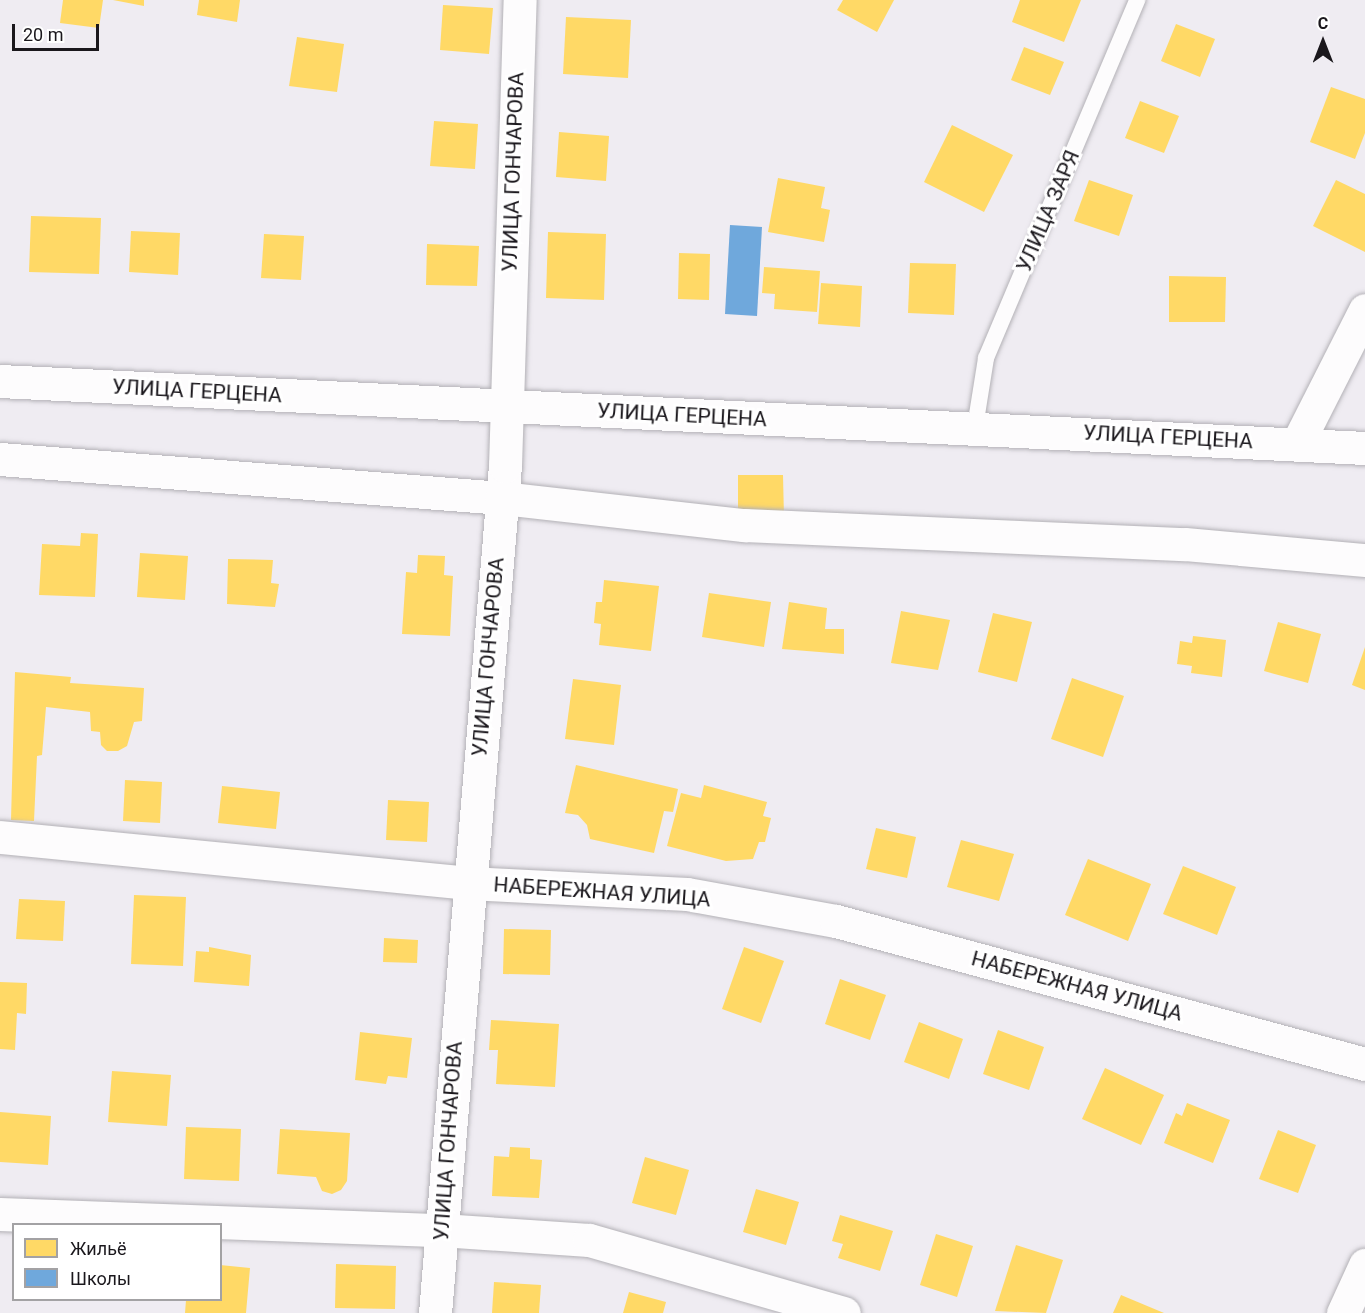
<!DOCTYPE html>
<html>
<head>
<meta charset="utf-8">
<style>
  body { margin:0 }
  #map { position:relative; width:1365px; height:1313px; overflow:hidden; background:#efecf2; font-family:Roboto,sans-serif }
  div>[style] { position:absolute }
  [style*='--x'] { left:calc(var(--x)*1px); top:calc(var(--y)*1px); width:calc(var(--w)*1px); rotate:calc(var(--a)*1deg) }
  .homes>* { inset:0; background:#ffd966 }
  .schools>* { inset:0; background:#6fa8dc }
  .roads { filter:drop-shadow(0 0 2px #b3b1b6) drop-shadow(0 0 2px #b3b1b6) }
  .lane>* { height:16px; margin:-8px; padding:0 8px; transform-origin:8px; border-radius:8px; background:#fdfcfd }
  .street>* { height:33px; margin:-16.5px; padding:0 16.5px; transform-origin:16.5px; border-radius:16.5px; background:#fdfcfd }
  .secondary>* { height:33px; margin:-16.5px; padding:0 16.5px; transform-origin:16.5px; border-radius:16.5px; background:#fdfcfd }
  .primary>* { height:33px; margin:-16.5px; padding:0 16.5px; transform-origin:16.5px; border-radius:16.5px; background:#fdfcfd }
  span { translate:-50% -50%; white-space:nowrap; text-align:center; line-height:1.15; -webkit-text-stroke:6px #fff; paint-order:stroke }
  .street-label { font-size:21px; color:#1a171c }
  .legend { position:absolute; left:12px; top:1223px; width:210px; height:78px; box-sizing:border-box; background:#fff; border:2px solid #a3a2a4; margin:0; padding:8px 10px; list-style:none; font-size:18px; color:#1a171c }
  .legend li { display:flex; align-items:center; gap:12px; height:30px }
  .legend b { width:30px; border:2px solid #a3a2a4 }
  .north { position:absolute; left:1293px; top:12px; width:60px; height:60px; -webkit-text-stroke:4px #fff; paint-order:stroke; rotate:0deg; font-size:16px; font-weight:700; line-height:24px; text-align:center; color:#1a171c }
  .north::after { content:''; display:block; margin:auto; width:21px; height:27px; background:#1a171c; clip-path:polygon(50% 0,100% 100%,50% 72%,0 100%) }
  .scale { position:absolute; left:12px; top:24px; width:87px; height:27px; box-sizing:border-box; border:3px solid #1a171c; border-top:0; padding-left:8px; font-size:18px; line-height:21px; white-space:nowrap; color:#1a171c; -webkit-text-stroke:4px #fff; paint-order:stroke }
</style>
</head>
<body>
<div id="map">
  <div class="homes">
    <div style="clip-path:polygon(63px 0,103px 0,99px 28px,60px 23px)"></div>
    <div style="clip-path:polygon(113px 0,144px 0,144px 6px)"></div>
    <div style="clip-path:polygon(199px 0,240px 0,237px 22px,197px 15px)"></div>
    <div style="clip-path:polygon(843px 0,894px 0,877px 32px,837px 10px)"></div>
    <div style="clip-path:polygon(1020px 0,1081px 0,1064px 42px,1012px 22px)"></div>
    <div style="clip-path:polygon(443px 5px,493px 8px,489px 54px,440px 50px)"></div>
    <div style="clip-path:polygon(566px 17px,631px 20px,628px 78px,563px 74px)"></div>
    <div style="clip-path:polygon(1176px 24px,1215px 39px,1200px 77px,1161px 61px)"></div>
    <div style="clip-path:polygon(297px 37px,344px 44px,337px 92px,289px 86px)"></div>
    <div style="clip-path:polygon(1024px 47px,1064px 62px,1050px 95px,1011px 80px)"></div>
    <div style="clip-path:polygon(1331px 87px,1365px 99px,1365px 133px,1355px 159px,1310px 142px)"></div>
    <div style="clip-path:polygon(1140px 101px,1179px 116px,1164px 153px,1125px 138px)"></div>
    <div style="clip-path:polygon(434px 121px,478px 124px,475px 169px,430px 166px)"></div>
    <div style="clip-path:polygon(952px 125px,1013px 155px,984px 212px,924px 182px)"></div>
    <div style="clip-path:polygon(559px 132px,609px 136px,606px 181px,556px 177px)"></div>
    <div style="clip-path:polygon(778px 178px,825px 187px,821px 208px,830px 210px,824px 242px,768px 232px)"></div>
    <div style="clip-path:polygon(1089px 180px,1133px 195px,1119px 236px,1074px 221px)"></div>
    <div style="clip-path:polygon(1336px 180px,1365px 194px,1365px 252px,1313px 226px)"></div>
    <div style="clip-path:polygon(31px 216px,101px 218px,99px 274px,29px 272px)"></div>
    <div style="clip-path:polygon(131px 231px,180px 233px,178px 275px,129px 272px)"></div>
    <div style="clip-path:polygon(548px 232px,606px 234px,604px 300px,546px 298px)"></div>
    <div style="clip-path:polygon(264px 234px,304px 236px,301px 280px,261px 278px)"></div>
    <div style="clip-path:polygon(427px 244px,479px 246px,477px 286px,426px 285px)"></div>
    <div style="clip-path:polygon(679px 253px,710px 254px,709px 300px,678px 299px)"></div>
    <div style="clip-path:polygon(910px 263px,956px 264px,954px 315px,908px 313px)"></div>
    <div style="clip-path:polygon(764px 267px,820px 271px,817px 312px,774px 309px,775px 294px,762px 293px)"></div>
    <div style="clip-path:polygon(1169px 276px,1226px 277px,1225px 322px,1169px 322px)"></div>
    <div style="clip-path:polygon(821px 283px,862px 286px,860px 327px,818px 324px)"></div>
    <div style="clip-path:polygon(738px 475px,783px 475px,784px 518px,738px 518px)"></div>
    <div style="clip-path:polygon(81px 533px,98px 534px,95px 597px,39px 595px,42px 544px,80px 546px)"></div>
    <div style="clip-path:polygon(140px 553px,188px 556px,185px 600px,137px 597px)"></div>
    <div style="clip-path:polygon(418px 555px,445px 556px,444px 575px,453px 576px,450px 636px,402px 634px,406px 572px,417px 573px)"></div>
    <div style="clip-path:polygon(228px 559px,273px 560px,271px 583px,279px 584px,275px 607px,227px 604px)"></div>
    <div style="clip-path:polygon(604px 580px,659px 586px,651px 651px,599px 645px,601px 624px,594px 623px,596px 602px,602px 602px)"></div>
    <div style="clip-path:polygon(709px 593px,771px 602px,764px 647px,702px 637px)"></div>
    <div style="clip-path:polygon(789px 602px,827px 608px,825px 629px,844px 629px,844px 654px,782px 649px)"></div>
    <div style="clip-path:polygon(901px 611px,950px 620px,938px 670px,891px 663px)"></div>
    <div style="clip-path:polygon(993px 613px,1032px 622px,1017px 682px,978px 672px)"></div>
    <div style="clip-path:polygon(1278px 622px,1321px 634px,1308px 683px,1264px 671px)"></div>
    <div style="clip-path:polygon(1193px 636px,1226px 640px,1222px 677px,1191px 673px,1192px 666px,1177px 664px,1180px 641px,1192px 643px)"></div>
    <div style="clip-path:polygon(1365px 647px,1365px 690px,1352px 685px)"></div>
    <div style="clip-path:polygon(15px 672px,71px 677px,70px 683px,144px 688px,142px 721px,134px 722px,127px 746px,118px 751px,107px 751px,101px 745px,100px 732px,91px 731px,90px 712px,46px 707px,42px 755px,37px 756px,34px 821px,11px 820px)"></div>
    <div style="clip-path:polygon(1072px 678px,1124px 696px,1103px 757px,1051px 739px)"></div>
    <div style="clip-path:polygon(573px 679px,621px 685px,614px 745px,565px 739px)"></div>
    <div style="clip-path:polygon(576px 765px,678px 789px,673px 812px,664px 811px,654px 853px,590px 839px,587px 825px,578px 815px,565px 813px)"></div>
    <div style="clip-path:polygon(125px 780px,162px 782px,160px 823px,123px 821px)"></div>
    <div style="clip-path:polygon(704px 785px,767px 802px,763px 816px,771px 818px,765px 842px,759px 842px,753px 859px,726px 861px,667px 846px,681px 793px,701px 798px)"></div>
    <div style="clip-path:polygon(222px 786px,280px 792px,276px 829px,218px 823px)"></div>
    <div style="clip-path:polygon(388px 800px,429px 802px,427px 842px,386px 840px)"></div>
    <div style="clip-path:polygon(876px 828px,916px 837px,907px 878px,866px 869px)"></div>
    <div style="clip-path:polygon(961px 840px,1014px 854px,999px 901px,947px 887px)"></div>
    <div style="clip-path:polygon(1088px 859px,1151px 884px,1128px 941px,1065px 915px)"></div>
    <div style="clip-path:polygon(1183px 866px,1236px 887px,1217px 935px,1163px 914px)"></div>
    <div style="clip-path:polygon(134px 895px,186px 897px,183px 966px,131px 964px)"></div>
    <div style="clip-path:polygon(19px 899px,65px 901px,63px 941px,16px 939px)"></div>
    <div style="clip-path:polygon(504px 929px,551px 930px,550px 975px,503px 974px)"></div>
    <div style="clip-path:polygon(384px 938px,418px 940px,417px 963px,383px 962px)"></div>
    <div style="clip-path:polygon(209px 947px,251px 955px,249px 986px,194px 982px,196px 951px,209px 952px)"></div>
    <div style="clip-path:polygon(744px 947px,784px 961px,761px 1023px,722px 1009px)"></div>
    <div style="clip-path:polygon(840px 979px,886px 995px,870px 1040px,825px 1024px)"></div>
    <div style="clip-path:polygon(0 982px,27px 983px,26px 1014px,17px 1013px,15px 1050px,0 1049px)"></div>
    <div style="clip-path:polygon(491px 1020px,559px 1024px,555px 1087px,496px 1084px,498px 1050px,489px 1050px)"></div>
    <div style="clip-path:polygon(919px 1022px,963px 1039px,949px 1079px,904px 1062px)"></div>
    <div style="clip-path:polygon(998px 1030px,1044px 1047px,1029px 1090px,983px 1074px)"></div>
    <div style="clip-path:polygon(360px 1032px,412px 1038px,407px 1078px,388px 1076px,386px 1084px,355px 1080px)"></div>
    <div style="clip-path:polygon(1105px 1068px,1164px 1095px,1141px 1145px,1082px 1119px)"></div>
    <div style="clip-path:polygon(112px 1071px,171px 1075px,167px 1126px,108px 1122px)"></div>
    <div style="clip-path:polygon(1187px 1103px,1230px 1120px,1213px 1163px,1164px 1143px,1176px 1113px,1182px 1116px)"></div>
    <div style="clip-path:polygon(0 1112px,51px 1116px,48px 1165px,0 1162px)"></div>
    <div style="clip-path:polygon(186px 1127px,241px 1129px,239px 1181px,184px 1179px)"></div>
    <div style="clip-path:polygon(280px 1129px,350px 1133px,347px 1181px,341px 1190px,332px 1194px,322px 1191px,316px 1177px,277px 1174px)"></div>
    <div style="clip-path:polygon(1278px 1130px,1316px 1145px,1298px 1193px,1259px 1179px)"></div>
    <div style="clip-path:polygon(510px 1147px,530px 1148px,530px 1159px,542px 1160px,539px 1198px,492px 1196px,494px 1156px,509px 1157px)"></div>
    <div style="clip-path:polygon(645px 1157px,689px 1170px,676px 1215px,632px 1203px)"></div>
    <div style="clip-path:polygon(756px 1189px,799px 1202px,786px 1245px,743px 1232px)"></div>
    <div style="clip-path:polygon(840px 1215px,893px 1231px,880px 1271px,838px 1258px,843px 1244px,832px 1241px)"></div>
    <div style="clip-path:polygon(936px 1234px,973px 1246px,957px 1297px,920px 1285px)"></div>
    <div style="clip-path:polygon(1016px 1245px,1063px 1260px,1046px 1313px,995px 1311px)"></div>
    <div style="clip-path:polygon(336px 1264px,396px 1266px,395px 1309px,335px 1308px)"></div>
    <div style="clip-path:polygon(220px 1265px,250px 1268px,246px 1313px,185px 1313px,186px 1300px,220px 1300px)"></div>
    <div style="clip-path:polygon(494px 1282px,541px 1285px,539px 1313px,492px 1313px)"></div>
    <div style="clip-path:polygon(629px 1292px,666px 1302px,663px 1313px,623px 1313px)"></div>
    <div style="clip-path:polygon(1121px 1295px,1164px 1313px,1113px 1313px)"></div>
  </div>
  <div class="schools">
    <div style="clip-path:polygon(730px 225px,762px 227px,757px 316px,725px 314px)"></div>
  </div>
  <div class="roads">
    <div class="lane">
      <div style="--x:975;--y:427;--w:70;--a:-80.9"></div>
      <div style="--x:986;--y:358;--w:389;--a:-67.1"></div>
    </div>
    <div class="street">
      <div style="--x:1297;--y:444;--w:150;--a:-63.1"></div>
      <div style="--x:0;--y:459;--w:504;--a:4.44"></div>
      <div style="--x:502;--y:498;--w:244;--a:6.4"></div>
      <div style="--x:744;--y:525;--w:441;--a:2.5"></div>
      <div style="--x:1185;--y:544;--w:181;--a:5.1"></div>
      <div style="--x:0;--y:837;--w:470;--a:5.6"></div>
      <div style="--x:468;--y:883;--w:219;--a:2.9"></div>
      <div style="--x:687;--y:894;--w:151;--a:10.3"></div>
      <div style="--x:836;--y:921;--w:548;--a:15.13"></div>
      <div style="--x:0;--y:1214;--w:441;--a:2.1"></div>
      <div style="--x:441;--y:1230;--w:148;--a:3.9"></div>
      <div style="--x:589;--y:1240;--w:265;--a:16"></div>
      <div style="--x:435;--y:1313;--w:850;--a:-85.28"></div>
      <div style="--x:505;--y:466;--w:466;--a:-88.2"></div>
    </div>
    <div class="secondary">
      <div style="--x:0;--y:381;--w:1367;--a:2.81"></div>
    </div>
    <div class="primary">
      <div style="--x:1343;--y:1313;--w:53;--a:-65.4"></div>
    </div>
  </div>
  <div class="street-label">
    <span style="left:513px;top:172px;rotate:-88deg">УЛИЦА ГОНЧАРОВА</span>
    <span style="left:1048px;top:211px;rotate:-67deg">УЛИЦА ЗАРЯ</span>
    <span style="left:197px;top:391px;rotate:3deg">УЛИЦА ГЕРЦЕНА</span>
    <span style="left:682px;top:415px;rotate:3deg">УЛИЦА ГЕРЦЕНА</span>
    <span style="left:1168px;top:437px;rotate:3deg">УЛИЦА ГЕРЦЕНА</span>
    <span style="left:488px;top:657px;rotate:-85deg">УЛИЦА ГОНЧАРОВА</span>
    <span style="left:602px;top:892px;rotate:4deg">НАБЕРЕЖНАЯ УЛИЦА</span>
    <span style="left:1077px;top:986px;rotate:15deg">НАБЕРЕЖНАЯ УЛИЦА</span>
    <span style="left:448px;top:1141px;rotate:-86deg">УЛИЦА ГОНЧАРОВА</span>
  </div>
  <ul class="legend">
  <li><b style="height:16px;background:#ffd966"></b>Жильё</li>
  <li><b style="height:16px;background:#6fa8dc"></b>Школы</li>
  </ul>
  <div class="north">С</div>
  <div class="scale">20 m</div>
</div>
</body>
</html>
